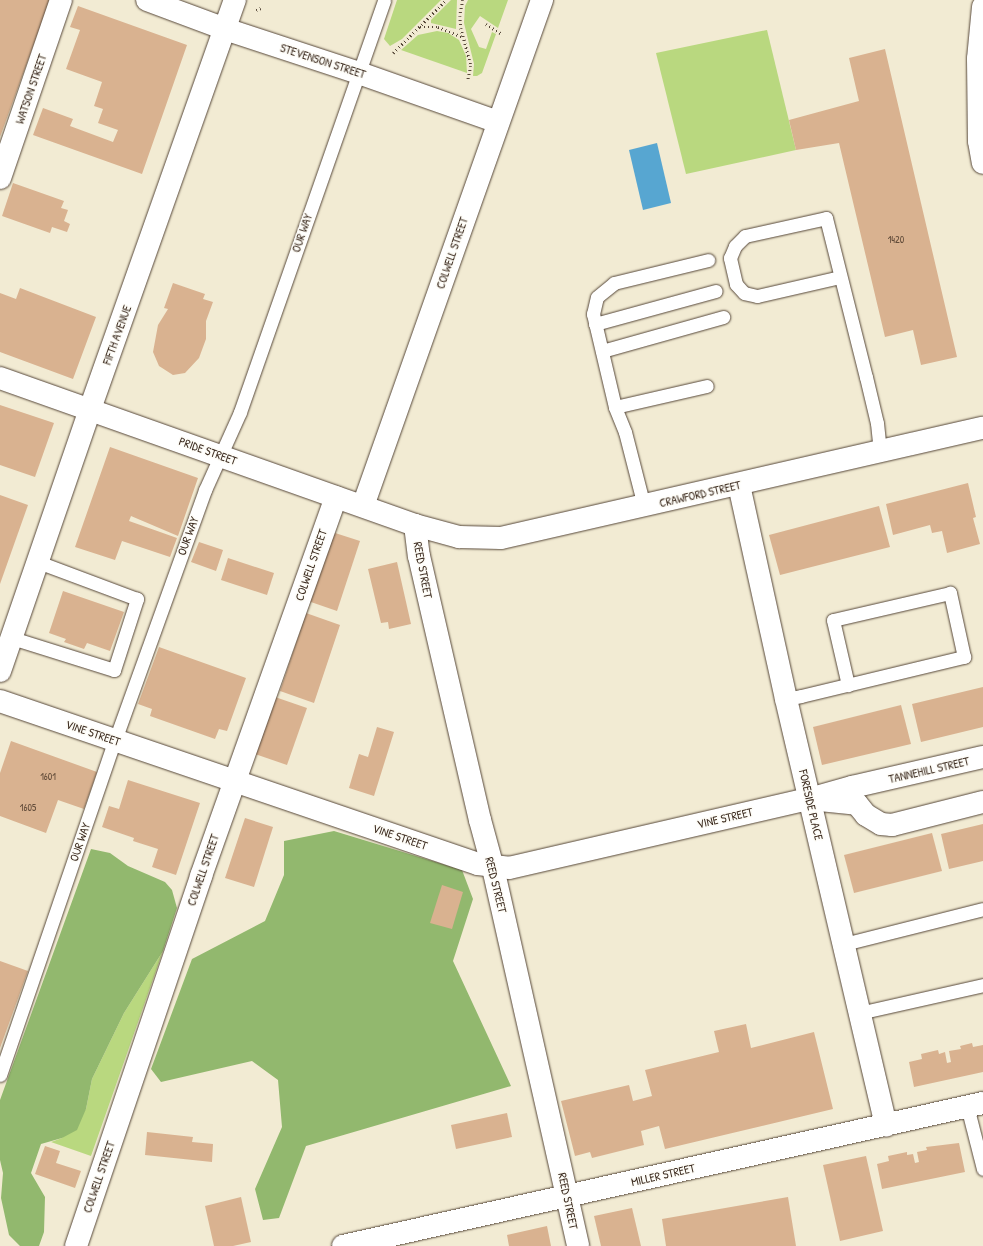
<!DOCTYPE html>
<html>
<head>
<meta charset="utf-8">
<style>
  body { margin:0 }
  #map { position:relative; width:983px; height:1246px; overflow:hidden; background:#f2ebd3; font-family:"Patrick Hand",sans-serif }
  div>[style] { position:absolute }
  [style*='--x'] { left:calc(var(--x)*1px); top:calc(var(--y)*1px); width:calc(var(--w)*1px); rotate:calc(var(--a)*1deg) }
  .green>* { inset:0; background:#b9d87f }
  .forest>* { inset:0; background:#92b86e }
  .water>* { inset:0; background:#57a6d1 }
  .building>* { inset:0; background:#d9b290 }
  .path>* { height:2.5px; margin-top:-1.25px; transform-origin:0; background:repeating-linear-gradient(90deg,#564739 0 1px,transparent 0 4px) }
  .roads { filter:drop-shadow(0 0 1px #564739) drop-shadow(0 0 1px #564739) }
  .lane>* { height:13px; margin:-6.5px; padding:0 6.5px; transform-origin:6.5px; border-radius:6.5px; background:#fff }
  .street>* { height:22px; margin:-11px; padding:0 11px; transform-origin:11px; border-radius:11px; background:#fff }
  .secondary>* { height:22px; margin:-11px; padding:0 11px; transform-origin:11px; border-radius:11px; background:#fff }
  .primary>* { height:22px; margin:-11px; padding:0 11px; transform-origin:11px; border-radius:11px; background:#fff }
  span { translate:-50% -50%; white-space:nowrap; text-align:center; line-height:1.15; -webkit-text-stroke:3px #fdfcf7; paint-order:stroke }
  .number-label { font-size:10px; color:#624c3a }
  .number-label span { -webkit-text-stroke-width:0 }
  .street-label { font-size:12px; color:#3b2a1e }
</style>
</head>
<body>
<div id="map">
  <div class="green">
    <div style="clip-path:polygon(397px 0,441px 0,402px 39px,390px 46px,384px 39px)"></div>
    <div style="clip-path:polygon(451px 0,457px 0,456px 29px,431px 23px,431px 20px)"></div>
    <div style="clip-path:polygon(468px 0,508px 0,498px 28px,480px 16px,471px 29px,479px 47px,486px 49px,492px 32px,496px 34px,482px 73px,477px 76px,473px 76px,474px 64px,464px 23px,465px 6px)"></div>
    <div style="clip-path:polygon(767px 30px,796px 150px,686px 174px,656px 53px)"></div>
    <div style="clip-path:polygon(437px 31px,448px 33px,459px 40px,466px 56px,467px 73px,401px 50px,418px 35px)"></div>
    <div style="clip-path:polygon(163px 951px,91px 1156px,51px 1142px,62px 1138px,86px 1109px,92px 1079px,124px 1013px)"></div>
  </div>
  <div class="forest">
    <div style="clip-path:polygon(334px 831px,462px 870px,473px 899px,453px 961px,511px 1086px,306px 1146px,279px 1218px,263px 1220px,255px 1189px,282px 1127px,278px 1080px,252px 1061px,161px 1082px,151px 1069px,192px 959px,265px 921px,284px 875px,284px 841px)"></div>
    <div style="clip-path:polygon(91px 849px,110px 853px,128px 866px,165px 882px,172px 890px,177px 908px,163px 951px,124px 1013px,92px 1079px,86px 1109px,77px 1130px,62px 1138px,41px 1144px,31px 1173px,45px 1197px,44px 1232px,39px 1246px,20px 1246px,9px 1235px,1px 1198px,3px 1173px,0 1160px,0 1100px)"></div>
  </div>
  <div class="water">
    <div style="clip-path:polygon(657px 143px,671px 203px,643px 210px,629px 150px)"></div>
  </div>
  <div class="building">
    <div style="clip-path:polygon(0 0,50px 0,0 137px)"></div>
    <div style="clip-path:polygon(78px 6px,187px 45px,142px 174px,33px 135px,43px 108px,73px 119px,70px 126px,113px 142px,118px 130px,98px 123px,103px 109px,94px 106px,102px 82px,66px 69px,80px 30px,70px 27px)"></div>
    <div style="clip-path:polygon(885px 49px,957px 357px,921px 365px,913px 330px,885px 337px,839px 143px,796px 150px,789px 120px,859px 101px,849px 58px)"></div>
    <div style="clip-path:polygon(13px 183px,64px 201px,61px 208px,68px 210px,64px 221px,70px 224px,67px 232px,52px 227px,50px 233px,2px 216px)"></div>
    <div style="clip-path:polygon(173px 283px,205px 294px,203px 299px,213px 302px,206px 321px,206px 339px,199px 358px,185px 373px,173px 375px,159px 366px,153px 352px,158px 325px,168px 309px,164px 308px)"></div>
    <div style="clip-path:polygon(20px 288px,96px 317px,73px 379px,0 352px,0 293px,16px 299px)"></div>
    <div style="clip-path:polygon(0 405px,54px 423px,35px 477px,0 465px)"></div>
    <div style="clip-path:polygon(110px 447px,198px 478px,178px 536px,131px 516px,129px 521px,177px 538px,170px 557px,122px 541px,115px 560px,75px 547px)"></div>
    <div style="clip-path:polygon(968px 483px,976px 517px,973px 518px,980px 544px,947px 553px,942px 531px,932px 533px,930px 525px,893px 535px,886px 504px)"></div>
    <div style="clip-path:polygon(0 495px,28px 505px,0 584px)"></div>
    <div style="clip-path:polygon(879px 506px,890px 547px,780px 575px,769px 535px)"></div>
    <div style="clip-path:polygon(332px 532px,360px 541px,337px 611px,308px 601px)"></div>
    <div style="clip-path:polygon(199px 542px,223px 550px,216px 571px,191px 562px)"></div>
    <div style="clip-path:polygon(228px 558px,274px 573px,267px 595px,221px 580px)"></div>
    <div style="clip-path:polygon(397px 562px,411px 624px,389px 629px,388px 622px,381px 623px,368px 569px)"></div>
    <div style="clip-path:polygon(63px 591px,124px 612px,110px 651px,87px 643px,84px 649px,64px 642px,66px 639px,49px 633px)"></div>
    <div style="clip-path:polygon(306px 613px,340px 625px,314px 703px,280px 691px)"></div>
    <div style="clip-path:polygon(159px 647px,246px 678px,227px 731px,219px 729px,215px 739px,150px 716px,152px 709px,138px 704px)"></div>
    <div style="clip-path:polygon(983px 687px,983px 727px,921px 742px,912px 704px)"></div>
    <div style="clip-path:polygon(275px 697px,307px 708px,287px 765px,255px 754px)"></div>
    <div style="clip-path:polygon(901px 705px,911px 744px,822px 765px,813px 727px)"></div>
    <div style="clip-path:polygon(377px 727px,394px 732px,374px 796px,349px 788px,359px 754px,368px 757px)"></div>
    <div style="clip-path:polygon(11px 741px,97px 772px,84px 809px,58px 800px,46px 833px,0 816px,0 773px)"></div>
    <div style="clip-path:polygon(128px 780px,200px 803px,176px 875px,152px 867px,158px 849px,133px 841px,134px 838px,102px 827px,109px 806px,119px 809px)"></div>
    <div style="clip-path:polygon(245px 818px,273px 827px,254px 887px,225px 878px)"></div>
    <div style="clip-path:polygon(983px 824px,983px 861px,949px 869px,941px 834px)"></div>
    <div style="clip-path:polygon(932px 833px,942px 871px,854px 893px,844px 855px)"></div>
    <div style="clip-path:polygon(442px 885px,463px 892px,452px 929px,430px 923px)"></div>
    <div style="clip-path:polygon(0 961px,28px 971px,0 1048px)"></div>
    <div style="clip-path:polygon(746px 1024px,751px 1048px,814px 1032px,833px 1109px,665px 1149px,659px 1126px,641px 1131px,644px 1145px,592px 1158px,590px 1152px,575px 1156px,561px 1101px,629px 1085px,633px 1101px,652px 1096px,645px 1070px,719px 1052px,714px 1031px)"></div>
    <div style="clip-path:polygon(972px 1043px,973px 1047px,983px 1045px,983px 1072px,914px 1087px,909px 1062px,922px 1059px,921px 1054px,938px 1050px,939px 1054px,945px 1052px,947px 1063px,951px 1062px,949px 1051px,961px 1049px,960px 1046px)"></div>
    <div style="clip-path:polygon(507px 1113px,512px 1137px,456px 1149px,451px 1125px)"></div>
    <div style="clip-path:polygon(147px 1132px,193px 1137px,192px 1142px,213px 1144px,212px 1162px,145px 1155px)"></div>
    <div style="clip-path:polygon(959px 1143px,965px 1172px,882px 1189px,877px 1164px,889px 1161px,888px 1156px,907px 1152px,907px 1155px,913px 1154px,915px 1163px,919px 1162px,917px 1152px,927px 1150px,926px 1147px)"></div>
    <div style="clip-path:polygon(45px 1146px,60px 1151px,56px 1163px,81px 1171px,75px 1188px,35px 1174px)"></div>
    <div style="clip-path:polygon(866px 1156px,883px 1231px,840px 1241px,823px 1165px)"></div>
    <div style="clip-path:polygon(241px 1197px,251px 1242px,233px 1246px,214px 1246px,205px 1206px)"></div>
    <div style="clip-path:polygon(788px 1197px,796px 1246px,666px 1246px,662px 1219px)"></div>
    <div style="clip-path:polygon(632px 1208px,641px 1246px,601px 1246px,594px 1216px)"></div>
    <div style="clip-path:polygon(547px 1226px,551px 1246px,509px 1246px,507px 1235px)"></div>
  </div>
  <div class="path">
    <div style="--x:463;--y:0;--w:16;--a:101"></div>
    <div style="--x:460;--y:16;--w:12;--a:85"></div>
    <div style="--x:461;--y:28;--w:39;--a:75"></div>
    <div style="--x:471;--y:66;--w:14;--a:102"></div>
    <div style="--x:256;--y:10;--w:5;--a:-22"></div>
    <div style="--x:486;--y:24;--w:19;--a:32"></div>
    <div style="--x:420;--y:27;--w:18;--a:0"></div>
    <div style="--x:438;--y:27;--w:27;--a:22"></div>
    <div style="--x:393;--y:53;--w:75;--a:-45"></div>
  </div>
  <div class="roads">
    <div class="lane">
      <div style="--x:840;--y:277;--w:85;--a:167.1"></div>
      <div style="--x:757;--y:296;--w:13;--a:-167"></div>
      <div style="--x:744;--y:293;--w:12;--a:-132"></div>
      <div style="--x:736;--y:284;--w:27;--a:-103"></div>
      <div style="--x:730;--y:258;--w:13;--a:-67"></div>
      <div style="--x:735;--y:246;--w:14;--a:-45"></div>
      <div style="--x:745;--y:236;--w:83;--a:-12.5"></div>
      <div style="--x:826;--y:218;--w:164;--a:75.9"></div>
      <div style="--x:866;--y:377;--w:47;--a:76.6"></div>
      <div style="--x:877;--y:423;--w:29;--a:84"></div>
      <div style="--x:595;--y:324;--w:125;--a:-15.3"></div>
      <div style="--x:602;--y:351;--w:126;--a:-15.7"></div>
      <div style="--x:615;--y:407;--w:94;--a:-12.9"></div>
      <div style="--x:644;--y:506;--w:76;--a:-104.4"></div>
      <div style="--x:625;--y:432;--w:27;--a:-112"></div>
      <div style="--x:615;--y:407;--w:96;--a:-103.3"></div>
      <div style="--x:593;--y:314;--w:17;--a:-77"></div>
      <div style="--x:597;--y:297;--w:22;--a:-39"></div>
      <div style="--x:614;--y:283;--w:97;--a:-13.7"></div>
      <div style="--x:12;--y:638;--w:107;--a:17.4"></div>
      <div style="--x:114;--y:670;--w:75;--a:-72.1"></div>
      <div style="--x:137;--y:599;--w:106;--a:-159.5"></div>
      <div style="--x:786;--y:699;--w:15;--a:-11"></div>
      <div style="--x:801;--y:696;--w:168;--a:-13.5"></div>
      <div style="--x:964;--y:657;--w:66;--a:-102.3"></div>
      <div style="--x:950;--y:593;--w:120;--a:167"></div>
      <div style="--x:833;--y:620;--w:67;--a:77"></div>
      <div style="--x:844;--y:944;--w:143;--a:-14.1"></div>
      <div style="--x:859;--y:1013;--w:127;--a:-12.7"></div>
      <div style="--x:0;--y:1075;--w:354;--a:-71.1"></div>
      <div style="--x:115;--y:740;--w:266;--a:-70.2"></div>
      <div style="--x:205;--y:490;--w:85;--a:-65.8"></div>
      <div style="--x:240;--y:412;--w:436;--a:-70.7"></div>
      <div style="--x:967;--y:1106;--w:65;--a:75.7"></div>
    </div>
    <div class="street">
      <div style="--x:147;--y:0;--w:83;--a:20.4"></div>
      <div style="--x:225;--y:29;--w:141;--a:18.2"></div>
      <div style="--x:359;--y:73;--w:147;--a:19.4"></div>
      <div style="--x:0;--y:178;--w:188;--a:-71.1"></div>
      <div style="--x:739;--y:485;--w:219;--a:77.6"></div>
      <div style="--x:786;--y:699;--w:438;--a:76.8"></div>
      <div style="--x:363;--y:506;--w:537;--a:-70.52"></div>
      <div style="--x:415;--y:525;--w:31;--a:83"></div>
      <div style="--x:419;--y:556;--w:271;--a:77"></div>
      <div style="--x:480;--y:820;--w:50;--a:74.8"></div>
      <div style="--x:493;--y:868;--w:387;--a:77.3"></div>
      <div style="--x:0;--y:701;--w:505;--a:18.83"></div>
      <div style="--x:478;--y:864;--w:31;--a:7"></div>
      <div style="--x:509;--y:868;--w:308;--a:-13"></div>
      <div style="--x:809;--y:799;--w:45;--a:-15.6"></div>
      <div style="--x:852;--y:787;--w:134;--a:-12.9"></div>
      <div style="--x:820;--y:800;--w:37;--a:6"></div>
      <div style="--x:857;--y:804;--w:14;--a:51"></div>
      <div style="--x:866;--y:815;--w:17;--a:31"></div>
      <div style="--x:881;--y:824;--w:11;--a:5"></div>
      <div style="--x:892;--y:825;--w:94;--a:-14.2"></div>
      <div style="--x:76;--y:1246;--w:391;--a:-71.3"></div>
      <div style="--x:201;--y:876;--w:402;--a:-70.4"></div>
      <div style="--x:343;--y:1246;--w:656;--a:-12.6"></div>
    </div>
    <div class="secondary">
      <div style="--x:983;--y:7;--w:52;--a:95.5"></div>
      <div style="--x:978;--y:59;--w:82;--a:89.3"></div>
      <div style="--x:979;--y:141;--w:22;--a:80"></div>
      <div style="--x:0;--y:378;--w:440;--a:19.5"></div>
      <div style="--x:415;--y:525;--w:46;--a:15.3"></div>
      <div style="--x:459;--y:537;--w:42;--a:1.4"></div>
      <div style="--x:501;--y:538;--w:494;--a:-12.9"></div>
    </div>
    <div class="primary">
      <div style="--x:0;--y:671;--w:277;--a:-71"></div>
      <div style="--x:90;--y:409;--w:434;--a:-70.5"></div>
    </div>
  </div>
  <div class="number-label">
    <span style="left:896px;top:240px">1420</span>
    <span style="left:48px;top:777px">1601</span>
    <span style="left:28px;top:808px">1605</span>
  </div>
  <div class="street-label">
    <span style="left:323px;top:61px;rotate:18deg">STEVENSON STREET</span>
    <span style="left:31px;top:89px;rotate:-71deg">WATSON STREET</span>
    <span style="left:302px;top:233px;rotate:-71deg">OUR WAY</span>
    <span style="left:452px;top:253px;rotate:-71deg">COLWELL STREET</span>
    <span style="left:117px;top:335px;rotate:-70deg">FIFTH AVENUE</span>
    <span style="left:208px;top:451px;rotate:20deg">PRIDE STREET</span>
    <span style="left:700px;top:494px;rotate:-13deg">CRAWFORD STREET</span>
    <span style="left:188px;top:536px;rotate:-70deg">OUR WAY</span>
    <span style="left:311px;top:565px;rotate:-71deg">COLWELL STREET</span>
    <span style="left:423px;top:570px;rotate:79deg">REED STREET</span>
    <span style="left:93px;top:733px;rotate:19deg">VINE STREET</span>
    <span style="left:929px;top:770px;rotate:-13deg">TANNEHILL STREET</span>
    <span style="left:811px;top:805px;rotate:77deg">FORESIDE PLACE</span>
    <span style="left:725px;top:818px;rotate:-13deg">VINE STREET</span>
    <span style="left:400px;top:837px;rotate:19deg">VINE STREET</span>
    <span style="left:80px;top:842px;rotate:-71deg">OUR WAY</span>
    <span style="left:203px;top:870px;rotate:-71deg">COLWELL STREET</span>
    <span style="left:496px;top:885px;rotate:76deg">REED STREET</span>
    <span style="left:663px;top:1175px;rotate:-13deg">MILLER STREET</span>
    <span style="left:99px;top:1177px;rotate:-71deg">COLWELL STREET</span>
    <span style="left:568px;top:1201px;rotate:78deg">REED STREET</span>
  </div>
</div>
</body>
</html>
